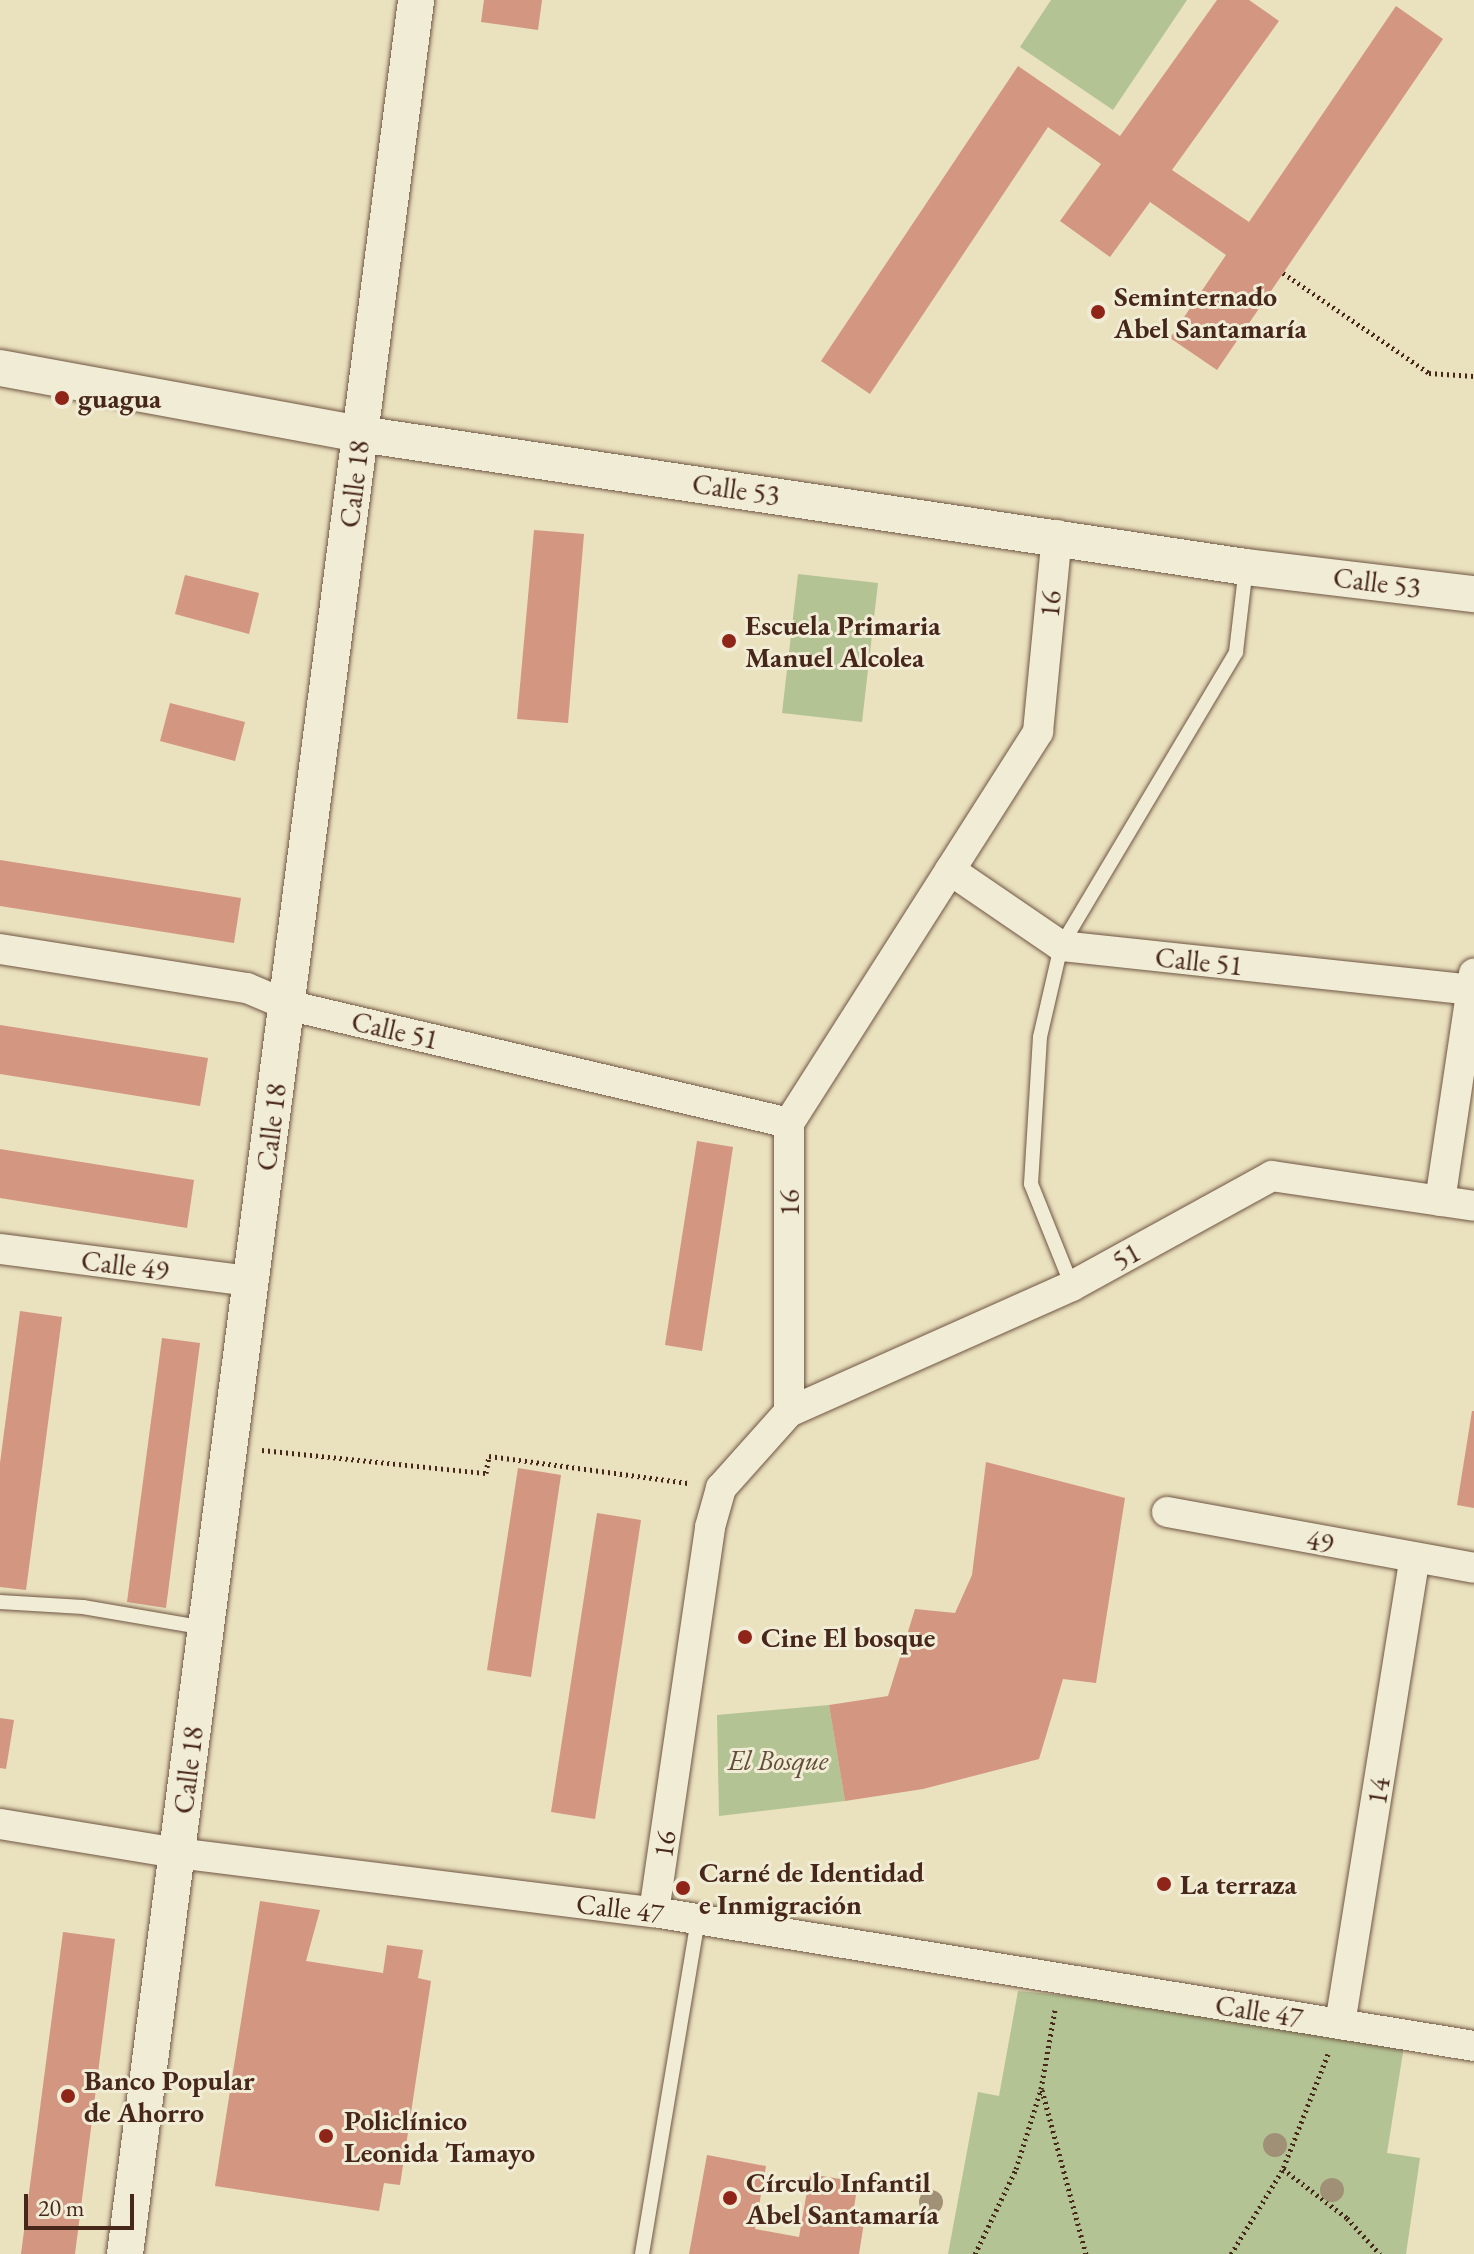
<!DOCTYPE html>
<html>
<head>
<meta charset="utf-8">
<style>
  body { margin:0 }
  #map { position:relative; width:1474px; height:2254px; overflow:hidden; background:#eae1be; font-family:"EB Garamond",serif }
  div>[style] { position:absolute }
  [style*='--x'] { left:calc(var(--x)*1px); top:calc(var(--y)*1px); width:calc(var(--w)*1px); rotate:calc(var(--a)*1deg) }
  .green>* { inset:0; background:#b4c394 }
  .building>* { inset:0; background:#d29681 }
  .path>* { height:5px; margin-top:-2.5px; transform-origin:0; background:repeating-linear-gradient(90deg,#48271b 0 2px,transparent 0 6px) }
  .roads { filter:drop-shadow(0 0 2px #705644) drop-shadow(0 0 2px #705644) }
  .service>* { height:14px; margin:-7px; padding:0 7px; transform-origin:7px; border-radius:7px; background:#f1ecd5 }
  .minor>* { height:30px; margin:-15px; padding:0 15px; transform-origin:15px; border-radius:15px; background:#f1ecd5 }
  .tertiary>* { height:36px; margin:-18px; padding:0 18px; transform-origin:18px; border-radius:18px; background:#f1ecd5 }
  .trees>* { width:24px; height:24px; margin:-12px; border-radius:50%; background:#a09075 }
  .dots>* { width:22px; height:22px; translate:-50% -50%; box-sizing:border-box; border:4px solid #f1ecd5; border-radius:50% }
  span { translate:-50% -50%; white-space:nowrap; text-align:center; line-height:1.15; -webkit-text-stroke:6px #f1ecd5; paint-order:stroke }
  .poi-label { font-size:28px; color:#48271b; font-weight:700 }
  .left { translate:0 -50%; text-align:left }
  .street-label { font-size:28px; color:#48271b }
  .park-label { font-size:28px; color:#634e39; font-style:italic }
  .scale { position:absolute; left:24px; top:2194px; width:110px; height:36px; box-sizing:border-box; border:4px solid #48271b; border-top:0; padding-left:10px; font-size:24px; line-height:28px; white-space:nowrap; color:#48271b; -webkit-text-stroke:6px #f1ecd5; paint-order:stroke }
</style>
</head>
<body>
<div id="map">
  <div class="green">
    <div style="clip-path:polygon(1051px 0,1187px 0,1113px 110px,1020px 47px)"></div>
    <div style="clip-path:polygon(798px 574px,878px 583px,862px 722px,782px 713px)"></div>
    <div style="clip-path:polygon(829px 1705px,845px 1801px,719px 1816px,717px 1715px)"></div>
    <div style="clip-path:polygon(1018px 1991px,1144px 2003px,1404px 2046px,1387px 2153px,1420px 2158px,1406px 2254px,948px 2254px,978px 2092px,999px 2096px)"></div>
  </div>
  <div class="building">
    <div style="clip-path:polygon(484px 0,542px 0,538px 30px,481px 22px)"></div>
    <div style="clip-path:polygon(1217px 0,1249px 0,1279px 21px,1172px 170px,1249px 222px,1396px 6px,1443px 39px,1217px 370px,1170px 338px,1226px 255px,1150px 202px,1110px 257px,1060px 221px,1101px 164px,1048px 127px,870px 394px,821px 361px,1018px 66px,1120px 136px)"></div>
    <div style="clip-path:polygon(534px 530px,584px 534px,568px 723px,517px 719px)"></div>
    <div style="clip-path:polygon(185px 575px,259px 593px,249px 634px,175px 614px)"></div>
    <div style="clip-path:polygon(170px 703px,245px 722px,235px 761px,160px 741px)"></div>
    <div style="clip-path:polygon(0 860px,241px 898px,234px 943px,0 906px)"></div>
    <div style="clip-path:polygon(0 1025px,208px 1058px,200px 1106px,0 1074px)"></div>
    <div style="clip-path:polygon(697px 1141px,733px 1147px,702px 1351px,665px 1345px)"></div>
    <div style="clip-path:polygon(0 1149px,194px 1180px,187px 1228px,0 1198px)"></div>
    <div style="clip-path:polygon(20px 1311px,62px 1317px,26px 1590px,0 1587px,0 1463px)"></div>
    <div style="clip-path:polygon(162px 1338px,200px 1343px,166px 1608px,127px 1602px)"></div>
    <div style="clip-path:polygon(1472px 1411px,1474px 1411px,1474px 1508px,1457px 1505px)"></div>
    <div style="clip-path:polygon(986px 1462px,1125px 1498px,1096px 1683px,1063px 1679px,1039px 1759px,923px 1789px,845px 1801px,829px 1705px,888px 1696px,915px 1609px,955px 1613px,972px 1575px)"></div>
    <div style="clip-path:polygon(518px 1468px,561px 1475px,531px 1677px,487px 1670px)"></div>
    <div style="clip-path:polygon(597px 1513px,641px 1520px,595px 1819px,551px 1812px)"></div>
    <div style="clip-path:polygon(0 1718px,14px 1720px,6px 1769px,0 1768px)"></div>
    <div style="clip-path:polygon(260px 1901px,320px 1910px,306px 1961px,383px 1973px,387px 1945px,423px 1950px,418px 1978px,431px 1981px,400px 2185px,384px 2183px,379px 2211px,215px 2186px)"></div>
    <div style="clip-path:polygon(63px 1932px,115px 1939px,75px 2254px,21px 2254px)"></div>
    <div style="clip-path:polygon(707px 2155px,766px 2166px,755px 2229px,799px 2237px,810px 2174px,858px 2182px,853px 2214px,865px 2216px,859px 2254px,689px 2254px)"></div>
  </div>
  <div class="path">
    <div style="--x:1283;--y:273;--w:177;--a:34.4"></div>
    <div style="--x:1429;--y:373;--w:45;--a:3.8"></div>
    <div style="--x:262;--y:1450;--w:225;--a:5.9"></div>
    <div style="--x:486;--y:1473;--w:17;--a:-80"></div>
    <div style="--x:489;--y:1456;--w:201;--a:7.7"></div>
    <div style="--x:1328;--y:2054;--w:123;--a:111.4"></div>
    <div style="--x:1283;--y:2169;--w:81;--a:37.4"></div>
    <div style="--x:1347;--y:2218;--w:49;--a:47.5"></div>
    <div style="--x:1042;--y:2090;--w:170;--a:75"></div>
    <div style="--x:975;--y:2254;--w:94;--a:-64.2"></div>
    <div style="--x:1016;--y:2169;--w:84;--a:-72.6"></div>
    <div style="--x:1041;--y:2089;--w:80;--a:-80"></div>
    <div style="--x:1231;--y:2254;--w:100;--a:-58.5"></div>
  </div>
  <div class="roads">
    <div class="service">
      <div style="--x:1072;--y:1286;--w:110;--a:-111.9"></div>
      <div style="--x:1031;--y:1184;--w:147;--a:-86.5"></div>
      <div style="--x:1040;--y:1037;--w:93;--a:-77"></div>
      <div style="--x:1061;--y:946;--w:342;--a:-59.2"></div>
      <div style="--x:1236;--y:652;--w:86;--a:-83.3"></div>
      <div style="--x:0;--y:1602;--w:83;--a:3.4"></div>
      <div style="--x:83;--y:1607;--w:125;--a:9.7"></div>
      <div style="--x:642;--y:2254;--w:340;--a:-80.5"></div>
    </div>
    <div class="minor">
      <div style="--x:950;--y:870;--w:135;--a:34.4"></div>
      <div style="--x:1061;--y:946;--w:411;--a:6.1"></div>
      <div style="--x:0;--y:949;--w:250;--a:9"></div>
      <div style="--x:247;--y:988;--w:43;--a:23"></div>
      <div style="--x:287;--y:1005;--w:516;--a:13.23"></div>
      <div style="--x:1440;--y:1201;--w:230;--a:-81.5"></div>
      <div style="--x:0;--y:1249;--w:253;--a:7.3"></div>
      <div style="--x:789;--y:1412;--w:289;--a:-90"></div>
      <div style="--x:789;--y:1123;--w:464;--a:-57.5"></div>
      <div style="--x:1038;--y:732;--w:198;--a:-84.5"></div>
      <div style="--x:1167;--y:1512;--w:312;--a:10.3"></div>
      <div style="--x:0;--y:1824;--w:179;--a:9.3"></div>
      <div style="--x:177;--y:1853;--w:481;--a:7.1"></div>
      <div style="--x:654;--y:1912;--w:831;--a:9.28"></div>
      <div style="--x:654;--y:1912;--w:389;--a:-81.7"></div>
      <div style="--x:710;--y:1527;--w:41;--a:-74.2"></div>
      <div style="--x:721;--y:1488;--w:102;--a:-48.2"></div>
      <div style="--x:789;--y:1412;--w:310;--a:-24"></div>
      <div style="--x:1072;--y:1286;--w:228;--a:-28.8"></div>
      <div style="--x:1272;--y:1176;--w:204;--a:8.4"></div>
      <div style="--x:1340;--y:2024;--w:472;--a:-80.9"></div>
    </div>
    <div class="tertiary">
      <div style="--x:0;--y:368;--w:366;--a:10.4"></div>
      <div style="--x:360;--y:434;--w:896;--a:8.54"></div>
      <div style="--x:1246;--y:567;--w:230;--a:6.8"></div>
      <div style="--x:125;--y:2254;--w:2273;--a:-82.64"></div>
    </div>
  </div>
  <div class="trees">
    <div style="left:1275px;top:2145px"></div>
    <div style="left:1332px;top:2190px"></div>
    <div style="left:931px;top:2202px"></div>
  </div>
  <div class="dots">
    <div style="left:1098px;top:312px;background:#8f2418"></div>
    <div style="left:62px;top:398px;background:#8f2418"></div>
    <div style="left:729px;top:641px;background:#8f2418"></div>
    <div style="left:745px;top:1637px;background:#8f2418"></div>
    <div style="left:1164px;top:1884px;background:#8f2418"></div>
    <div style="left:683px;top:1888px;background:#8f2418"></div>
    <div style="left:68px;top:2096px;background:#8f2418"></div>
    <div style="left:326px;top:2136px;background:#8f2418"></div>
    <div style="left:730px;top:2198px;background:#8f2418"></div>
  </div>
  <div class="poi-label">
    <span class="left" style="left:1114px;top:312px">Seminternado<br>Abel Santamaría</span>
    <span class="left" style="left:78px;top:398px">guagua</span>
    <span class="left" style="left:745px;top:641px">Escuela Primaria<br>Manuel Alcolea</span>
    <span class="left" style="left:761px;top:1637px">Cine El bosque</span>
    <span class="left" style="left:699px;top:1888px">Carné de Identidad<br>e Inmigración</span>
    <span class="left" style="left:1180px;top:1884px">La terraza</span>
    <span class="left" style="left:84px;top:2096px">Banco Popular<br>de Ahorro</span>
    <span class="left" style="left:344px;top:2136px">Policlínico<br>Leonida Tamayo</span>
    <span class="left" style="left:746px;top:2198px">Círculo Infantil<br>Abel Santamaría</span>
  </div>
  <div class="street-label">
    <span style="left:354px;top:484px;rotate:-83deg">Calle 18</span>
    <span style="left:736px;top:489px;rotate:8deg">Calle 53</span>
    <span style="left:1377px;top:582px;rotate:7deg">Calle 53</span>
    <span style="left:1050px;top:604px;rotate:-85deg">16</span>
    <span style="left:1199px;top:961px;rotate:6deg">Calle 51</span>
    <span style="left:395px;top:1030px;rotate:13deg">Calle 51</span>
    <span style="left:271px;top:1127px;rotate:-83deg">Calle 18</span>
    <span style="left:789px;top:1203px;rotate:-90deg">16</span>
    <span style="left:1126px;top:1256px;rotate:-29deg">51</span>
    <span style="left:125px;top:1265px;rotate:7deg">Calle 49</span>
    <span style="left:1320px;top:1541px;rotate:10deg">49</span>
    <span style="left:188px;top:1770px;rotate:-83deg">Calle 18</span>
    <span style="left:1378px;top:1791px;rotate:-81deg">14</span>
    <span style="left:664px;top:1844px;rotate:-82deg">16</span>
    <span style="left:620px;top:1908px;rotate:7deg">Calle 47</span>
    <span style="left:1259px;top:2011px;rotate:9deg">Calle 47</span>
  </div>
  <div class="park-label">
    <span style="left:778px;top:1760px">El Bosque</span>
  </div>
  <div class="scale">20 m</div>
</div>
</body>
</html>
